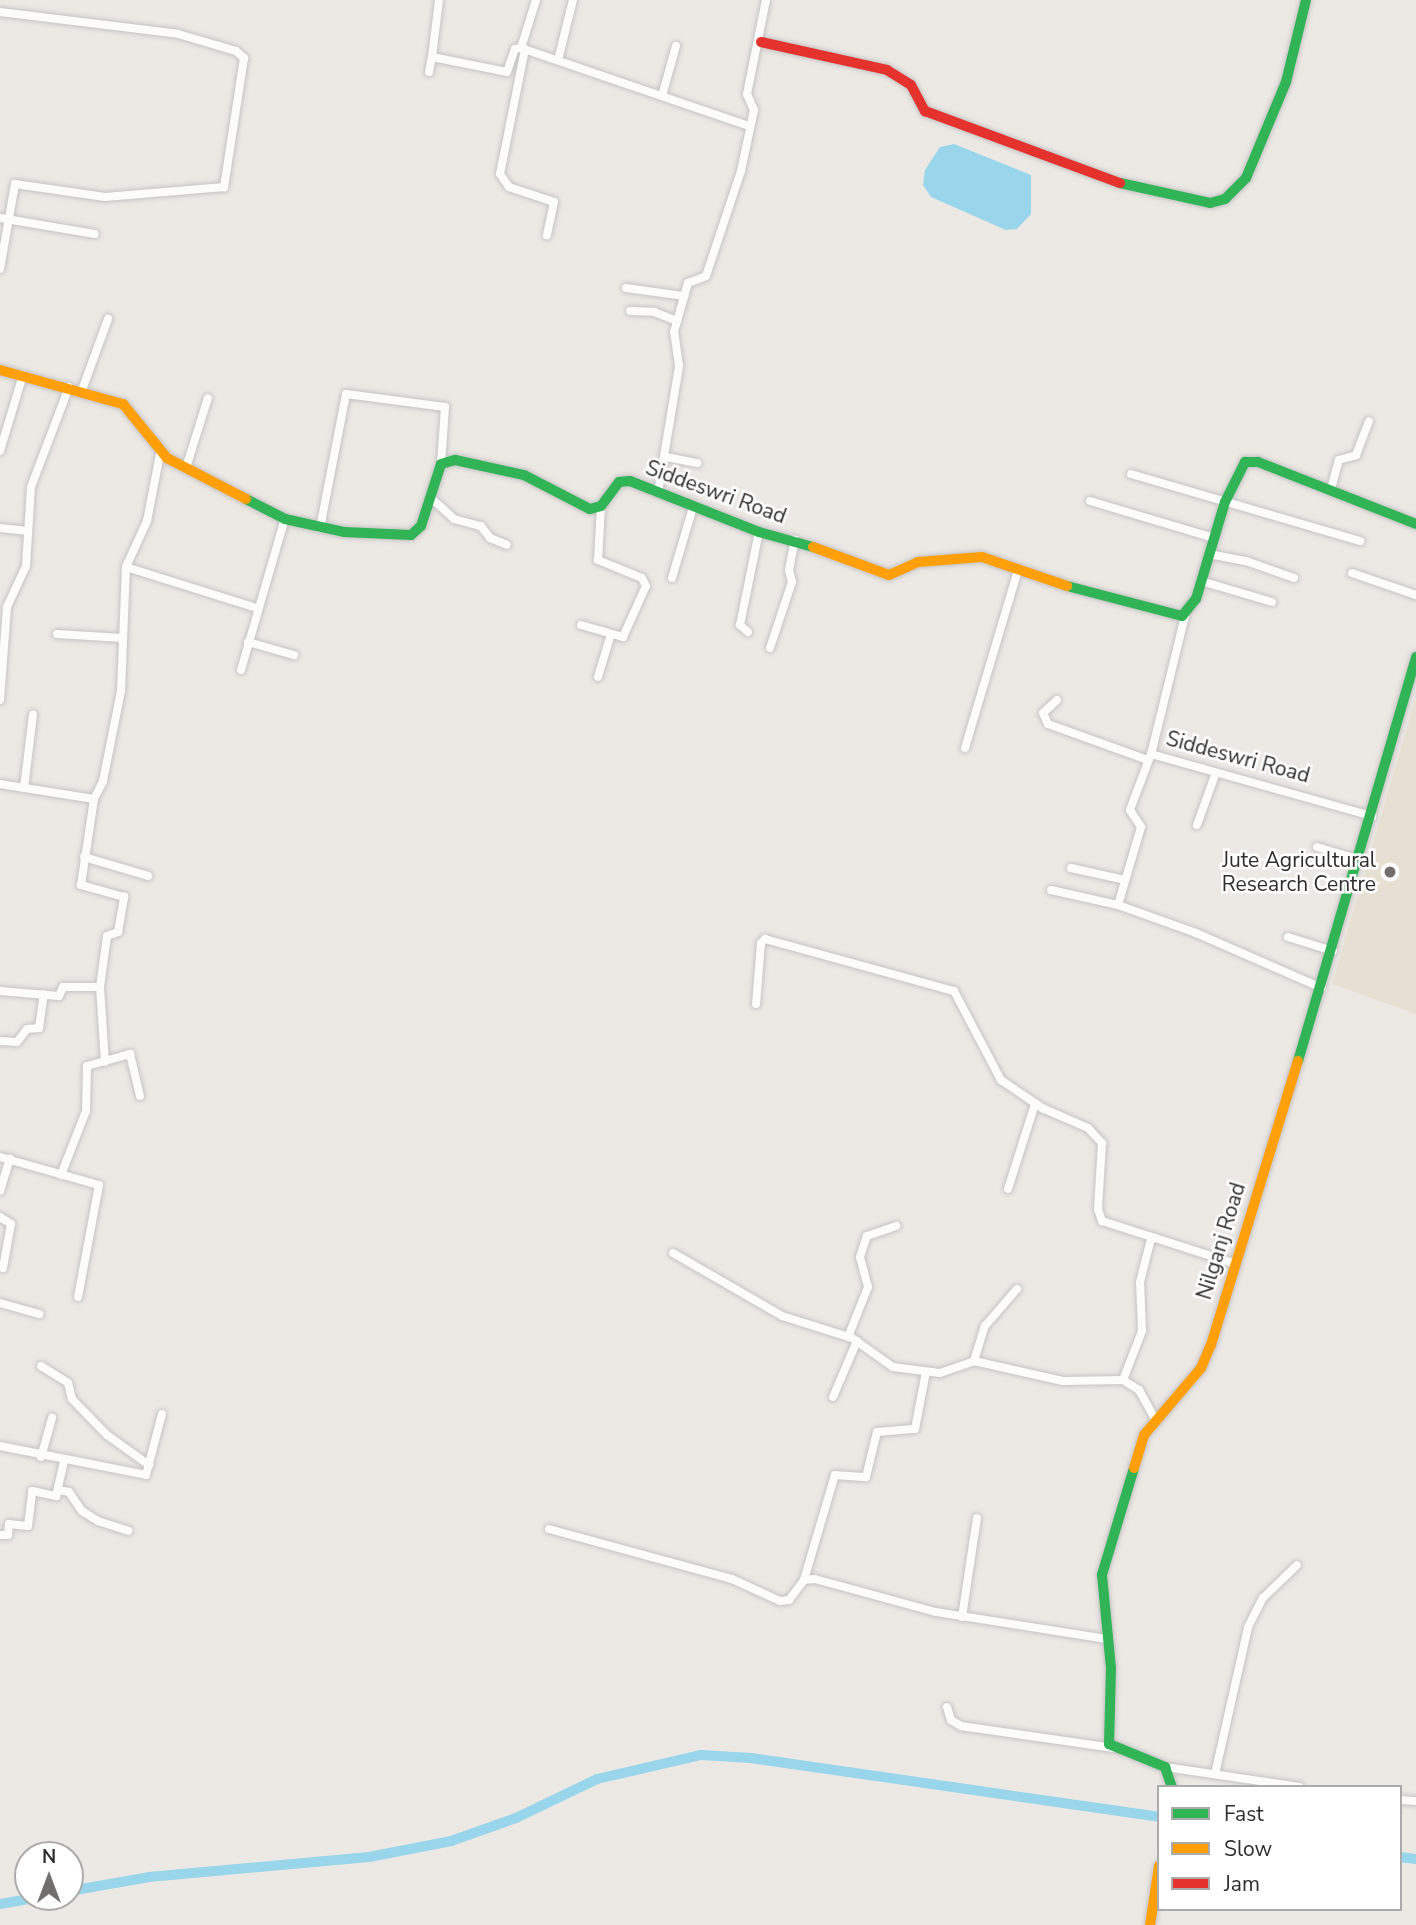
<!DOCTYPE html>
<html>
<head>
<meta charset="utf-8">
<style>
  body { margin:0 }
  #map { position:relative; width:1416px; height:1925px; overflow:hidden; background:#ece8e4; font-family:"Nunito Sans",sans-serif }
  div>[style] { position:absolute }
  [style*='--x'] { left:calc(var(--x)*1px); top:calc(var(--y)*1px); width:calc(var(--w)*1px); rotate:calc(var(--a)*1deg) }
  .education>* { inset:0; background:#e6e0d3 }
  .water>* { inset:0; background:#99d6ec }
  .canal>* { height:10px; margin:-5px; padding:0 5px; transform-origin:5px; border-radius:5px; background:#99d6ec }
  .roads { filter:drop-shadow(0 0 2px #c5c4c5) drop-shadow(0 0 2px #c5c4c5) }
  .street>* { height:8px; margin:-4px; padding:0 4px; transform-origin:4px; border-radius:4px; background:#fcfcfb }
  .fast>* { height:10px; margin:-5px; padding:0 5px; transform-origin:5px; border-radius:5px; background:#30b455 }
  .slow>* { height:10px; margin:-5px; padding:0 5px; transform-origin:5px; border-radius:5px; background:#ff9f0a }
  .jam>* { height:10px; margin:-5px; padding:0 5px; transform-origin:5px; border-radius:5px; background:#e5322d }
  .dots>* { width:19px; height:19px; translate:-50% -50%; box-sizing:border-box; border:4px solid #fff; border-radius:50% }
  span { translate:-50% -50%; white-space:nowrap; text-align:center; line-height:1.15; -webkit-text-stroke:5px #fff; paint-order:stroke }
  .street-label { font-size:21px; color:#2e2e2e }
  .poi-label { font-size:21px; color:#2e2e2e }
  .right { translate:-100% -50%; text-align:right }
  .legend { position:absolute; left:1157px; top:1785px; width:245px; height:126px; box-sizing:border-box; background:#fff; border:2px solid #ababab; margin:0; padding:9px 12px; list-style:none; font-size:21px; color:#2e2e2e }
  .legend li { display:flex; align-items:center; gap:14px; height:35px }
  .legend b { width:35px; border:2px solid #ababab }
  .north { position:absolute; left:14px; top:1841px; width:70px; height:70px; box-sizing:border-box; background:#fff; border:2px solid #ababab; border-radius:50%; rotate:0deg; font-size:19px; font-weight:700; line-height:28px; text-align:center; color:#2e2e2e }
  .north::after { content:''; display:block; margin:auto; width:24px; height:32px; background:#706f6e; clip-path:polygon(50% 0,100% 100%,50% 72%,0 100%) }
</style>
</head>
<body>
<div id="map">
  <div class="education">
    <div style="clip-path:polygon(1416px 697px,1416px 1014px,1332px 984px)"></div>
  </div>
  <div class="water">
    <div style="clip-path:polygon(954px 144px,1031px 175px,1031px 214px,1017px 229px,1006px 230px,931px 197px,923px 185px,925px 170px,940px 147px)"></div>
  </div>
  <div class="canal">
    <div style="--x:1400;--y:1857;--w:16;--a:7"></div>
    <div style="--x:70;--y:1891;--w:80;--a:-10"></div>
    <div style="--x:149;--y:1877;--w:221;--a:-5.2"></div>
    <div style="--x:369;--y:1857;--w:84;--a:-11"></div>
    <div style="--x:451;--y:1841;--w:69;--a:-19.5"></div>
    <div style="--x:516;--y:1818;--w:90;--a:-25.7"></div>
    <div style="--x:597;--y:1779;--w:107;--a:-13"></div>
    <div style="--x:701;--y:1755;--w:50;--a:3.4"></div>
    <div style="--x:751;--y:1758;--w:412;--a:8.2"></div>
    <div style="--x:0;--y:1904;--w:39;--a:-10"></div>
  </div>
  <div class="roads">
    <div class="street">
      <div style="--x:0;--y:12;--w:179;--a:7"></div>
      <div style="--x:178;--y:34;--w:60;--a:16.3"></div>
      <div style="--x:236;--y:51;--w:11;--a:41"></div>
      <div style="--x:244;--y:58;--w:131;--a:98.8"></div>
      <div style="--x:224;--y:187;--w:119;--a:175.2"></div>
      <div style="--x:105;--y:197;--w:91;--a:-171.8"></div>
      <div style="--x:15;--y:184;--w:86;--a:100"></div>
      <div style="--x:521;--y:48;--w:50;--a:-72.6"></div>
      <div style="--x:525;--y:49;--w:127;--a:101.3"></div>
      <div style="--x:500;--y:174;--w:16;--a:55"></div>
      <div style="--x:509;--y:187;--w:47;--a:18.4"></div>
      <div style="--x:554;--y:202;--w:34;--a:102"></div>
      <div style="--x:432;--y:57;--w:57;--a:-83"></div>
      <div style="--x:558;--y:60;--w:62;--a:-76"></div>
      <div style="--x:429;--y:72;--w:15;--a:-79"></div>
      <div style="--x:432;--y:57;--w:76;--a:11.3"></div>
      <div style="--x:507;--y:72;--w:24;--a:-71"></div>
      <div style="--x:515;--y:49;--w:6;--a:-9"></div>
      <div style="--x:521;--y:48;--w:241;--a:18.9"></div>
      <div style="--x:662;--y:96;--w:52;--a:-74.4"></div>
      <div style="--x:0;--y:218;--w:96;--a:9.6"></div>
      <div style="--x:626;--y:288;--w:59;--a:7.9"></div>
      <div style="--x:630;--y:311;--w:24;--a:2"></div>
      <div style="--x:654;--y:312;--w:25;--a:21"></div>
      <div style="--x:82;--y:390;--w:76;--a:-69.9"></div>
      <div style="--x:0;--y:451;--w:79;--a:-73.2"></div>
      <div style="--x:666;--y:457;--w:32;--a:11"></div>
      <div style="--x:186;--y:468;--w:73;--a:-72.6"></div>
      <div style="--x:1131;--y:474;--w:239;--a:16.3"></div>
      <div style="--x:1331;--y:489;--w:30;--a:-75"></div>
      <div style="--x:1339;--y:460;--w:18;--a:-16"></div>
      <div style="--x:1356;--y:455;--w:36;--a:-69"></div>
      <div style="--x:658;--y:492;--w:128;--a:-80.5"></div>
      <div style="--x:679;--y:366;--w:34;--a:-98"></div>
      <div style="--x:674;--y:332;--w:51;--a:-74.1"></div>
      <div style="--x:688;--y:283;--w:19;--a:-21"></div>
      <div style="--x:706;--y:276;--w:111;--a:-71.6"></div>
      <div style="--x:741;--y:171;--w:62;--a:-78"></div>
      <div style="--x:754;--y:110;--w:17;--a:-114"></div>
      <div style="--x:747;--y:94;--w:96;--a:-78.6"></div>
      <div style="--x:432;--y:499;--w:30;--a:42"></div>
      <div style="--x:454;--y:519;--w:28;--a:15"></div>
      <div style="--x:481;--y:526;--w:15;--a:53"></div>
      <div style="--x:490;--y:538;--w:18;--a:22"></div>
      <div style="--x:1090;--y:501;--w:129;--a:16.6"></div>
      <div style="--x:0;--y:528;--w:28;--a:6"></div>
      <div style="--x:320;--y:528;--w:136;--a:-79"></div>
      <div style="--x:346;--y:394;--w:100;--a:7.5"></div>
      <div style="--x:445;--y:407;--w:57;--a:94"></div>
      <div style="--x:1209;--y:554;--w:38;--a:11"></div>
      <div style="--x:1246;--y:561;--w:51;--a:19.5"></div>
      <div style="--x:126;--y:567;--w:137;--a:17.4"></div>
      <div style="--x:1352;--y:573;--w:68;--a:19"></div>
      <div style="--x:672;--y:578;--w:74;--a:-73.5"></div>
      <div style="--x:1201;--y:581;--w:74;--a:16.5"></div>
      <div style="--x:1185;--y:616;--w:142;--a:103.8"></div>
      <div style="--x:1151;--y:754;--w:230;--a:15.7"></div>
      <div style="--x:581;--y:625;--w:44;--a:15.9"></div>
      <div style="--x:623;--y:637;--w:56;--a:-65.7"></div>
      <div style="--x:646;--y:586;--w:9;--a:-117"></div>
      <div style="--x:642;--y:578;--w:48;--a:-157.8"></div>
      <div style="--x:598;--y:560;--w:54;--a:-86.8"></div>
      <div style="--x:748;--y:632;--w:11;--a:-139"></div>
      <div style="--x:740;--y:625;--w:95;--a:-78.5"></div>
      <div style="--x:57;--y:634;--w:66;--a:3.5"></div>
      <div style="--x:248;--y:642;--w:48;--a:15.8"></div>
      <div style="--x:770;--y:648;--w:70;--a:-71.6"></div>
      <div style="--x:792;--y:582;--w:12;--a:-104"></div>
      <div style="--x:789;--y:570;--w:31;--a:-79"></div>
      <div style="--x:241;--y:670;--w:157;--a:-73.8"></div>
      <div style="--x:598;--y:677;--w:45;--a:-73.2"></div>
      <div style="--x:0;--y:700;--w:93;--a:-85.7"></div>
      <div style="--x:7;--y:607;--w:45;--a:-65.1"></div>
      <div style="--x:26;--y:566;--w:79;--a:-86.4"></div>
      <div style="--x:31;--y:487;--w:107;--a:-69.2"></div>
      <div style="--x:1057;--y:700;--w:19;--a:137"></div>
      <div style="--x:1043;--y:713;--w:12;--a:66"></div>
      <div style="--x:1048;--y:724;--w:106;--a:19.8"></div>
      <div style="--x:965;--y:748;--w:186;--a:-73.4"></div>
      <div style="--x:1151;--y:754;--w:60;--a:110.6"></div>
      <div style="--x:1130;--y:810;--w:20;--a:57"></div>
      <div style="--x:1141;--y:827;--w:81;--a:106.4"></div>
      <div style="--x:1118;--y:905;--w:83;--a:19.7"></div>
      <div style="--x:1196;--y:933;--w:137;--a:23.6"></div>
      <div style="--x:0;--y:784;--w:95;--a:9.1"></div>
      <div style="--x:94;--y:799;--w:20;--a:-63"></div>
      <div style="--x:103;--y:781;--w:92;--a:-78.7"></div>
      <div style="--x:121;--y:691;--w:124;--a:-87.7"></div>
      <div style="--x:126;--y:567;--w:51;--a:-65.5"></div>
      <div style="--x:147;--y:521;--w:68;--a:-79"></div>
      <div style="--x:24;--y:788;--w:74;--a:-83"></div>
      <div style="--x:1197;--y:825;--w:53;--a:-70.2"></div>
      <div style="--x:1317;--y:847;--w:42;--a:16.7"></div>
      <div style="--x:84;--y:857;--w:67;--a:16.5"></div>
      <div style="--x:1071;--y:868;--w:55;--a:12.5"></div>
      <div style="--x:1051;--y:890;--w:69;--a:12.6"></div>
      <div style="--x:1288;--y:937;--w:47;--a:17.3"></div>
      <div style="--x:100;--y:987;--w:75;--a:86.2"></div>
      <div style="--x:0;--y:991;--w:59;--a:4.8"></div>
      <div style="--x:59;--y:996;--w:10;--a:-66"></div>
      <div style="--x:63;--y:987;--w:37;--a:0"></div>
      <div style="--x:100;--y:987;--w:51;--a:-82.2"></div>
      <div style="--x:107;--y:936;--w:12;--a:-20"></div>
      <div style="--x:118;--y:932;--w:36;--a:-80"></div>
      <div style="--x:124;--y:897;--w:45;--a:-164.4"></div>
      <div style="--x:81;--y:885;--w:87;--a:-81.4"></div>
      <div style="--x:756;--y:1004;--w:61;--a:-85.3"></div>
      <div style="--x:761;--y:943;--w:6;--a:-45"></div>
      <div style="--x:765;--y:939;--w:196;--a:15.4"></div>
      <div style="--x:954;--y:991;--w:101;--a:62.2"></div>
      <div style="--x:1001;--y:1080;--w:50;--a:34.3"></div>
      <div style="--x:1042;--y:1108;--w:50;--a:23.5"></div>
      <div style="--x:1088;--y:1128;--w:21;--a:47"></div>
      <div style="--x:1102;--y:1143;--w:66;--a:93.5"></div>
      <div style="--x:1098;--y:1209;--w:13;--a:72"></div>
      <div style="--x:1102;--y:1221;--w:138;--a:17.8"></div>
      <div style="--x:0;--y:1041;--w:17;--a:3"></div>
      <div style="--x:17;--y:1042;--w:16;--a:-52"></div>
      <div style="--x:27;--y:1029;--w:12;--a:-5"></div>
      <div style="--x:39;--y:1028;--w:34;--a:-82"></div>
      <div style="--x:0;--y:1157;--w:103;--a:15.8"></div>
      <div style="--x:99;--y:1185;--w:114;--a:100.6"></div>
      <div style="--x:61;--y:1175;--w:69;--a:-68.7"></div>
      <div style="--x:86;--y:1111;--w:45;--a:-88.7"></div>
      <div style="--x:87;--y:1066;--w:45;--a:-15.6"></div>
      <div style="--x:130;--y:1054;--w:43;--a:76.6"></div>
      <div style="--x:1008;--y:1189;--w:89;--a:-72.4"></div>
      <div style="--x:0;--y:1191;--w:34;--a:-73"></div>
      <div style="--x:0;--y:1217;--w:13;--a:32"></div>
      <div style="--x:11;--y:1224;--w:45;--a:100.3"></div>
      <div style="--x:673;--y:1253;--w:126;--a:30"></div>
      <div style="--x:782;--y:1316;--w:73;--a:17.4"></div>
      <div style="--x:852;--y:1338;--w:50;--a:35.3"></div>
      <div style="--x:893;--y:1367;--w:47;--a:7.3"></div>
      <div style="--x:940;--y:1373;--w:36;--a:-19"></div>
      <div style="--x:974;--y:1361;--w:91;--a:12.7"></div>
      <div style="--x:1063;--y:1381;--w:60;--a:-1"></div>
      <div style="--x:1123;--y:1380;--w:19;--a:32"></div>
      <div style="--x:1139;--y:1390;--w:35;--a:61"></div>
      <div style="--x:0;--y:1303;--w:41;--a:15.8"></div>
      <div style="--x:848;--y:1337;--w:54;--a:-68.2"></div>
      <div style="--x:868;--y:1287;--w:31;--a:-105"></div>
      <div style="--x:860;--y:1257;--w:22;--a:-72"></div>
      <div style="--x:867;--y:1236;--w:31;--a:-19"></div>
      <div style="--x:974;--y:1361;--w:37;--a:-73"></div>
      <div style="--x:985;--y:1326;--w:49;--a:-49.1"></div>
      <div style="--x:41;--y:1366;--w:32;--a:32"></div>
      <div style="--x:68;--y:1383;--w:16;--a:76"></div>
      <div style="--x:72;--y:1399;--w:50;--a:45.8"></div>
      <div style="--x:107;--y:1435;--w:52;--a:35.5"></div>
      <div style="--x:1123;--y:1380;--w:53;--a:-68.8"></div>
      <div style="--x:1142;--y:1331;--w:49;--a:-92.3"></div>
      <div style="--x:1140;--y:1282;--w:44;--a:-75.7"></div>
      <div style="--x:833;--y:1397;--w:61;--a:-66.8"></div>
      <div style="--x:0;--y:1446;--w:149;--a:11.2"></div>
      <div style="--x:146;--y:1475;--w:63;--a:-75.3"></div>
      <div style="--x:41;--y:1457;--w:41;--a:-74.2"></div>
      <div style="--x:58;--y:1490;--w:11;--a:10"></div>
      <div style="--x:69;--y:1492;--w:23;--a:56"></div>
      <div style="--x:82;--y:1511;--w:19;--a:32"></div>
      <div style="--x:98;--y:1521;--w:32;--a:18"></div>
      <div style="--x:549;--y:1529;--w:190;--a:15.3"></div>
      <div style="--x:732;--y:1579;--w:53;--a:24.6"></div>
      <div style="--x:780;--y:1601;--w:9;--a:-6"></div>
      <div style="--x:789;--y:1600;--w:25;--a:-53"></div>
      <div style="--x:804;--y:1580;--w:11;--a:-5"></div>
      <div style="--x:815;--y:1579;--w:125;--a:15.3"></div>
      <div style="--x:936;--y:1612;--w:172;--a:9"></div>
      <div style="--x:0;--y:1535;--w:8;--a:0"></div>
      <div style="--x:8;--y:1535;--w:11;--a:-85"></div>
      <div style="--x:9;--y:1524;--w:19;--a:6"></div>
      <div style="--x:28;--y:1526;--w:35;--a:-83"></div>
      <div style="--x:32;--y:1491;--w:25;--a:12"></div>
      <div style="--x:56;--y:1496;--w:36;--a:-77"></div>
      <div style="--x:804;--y:1580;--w:109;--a:-73.6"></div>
      <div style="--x:835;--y:1475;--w:31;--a:4"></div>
      <div style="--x:866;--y:1477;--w:46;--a:-76.3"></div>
      <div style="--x:877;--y:1432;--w:38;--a:-5"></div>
      <div style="--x:915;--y:1429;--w:58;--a:-79.1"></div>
      <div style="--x:962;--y:1617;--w:100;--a:-81.4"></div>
      <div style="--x:947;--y:1707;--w:14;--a:73"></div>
      <div style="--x:951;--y:1720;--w:12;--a:31"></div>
      <div style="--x:961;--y:1726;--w:154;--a:8.2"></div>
      <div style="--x:1165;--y:1767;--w:136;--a:8.4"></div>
      <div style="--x:1215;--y:1774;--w:151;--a:-77.3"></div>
      <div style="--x:1248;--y:1627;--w:33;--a:-63"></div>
      <div style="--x:1263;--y:1598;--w:47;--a:-44.1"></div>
      <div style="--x:1400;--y:1800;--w:16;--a:4"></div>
    </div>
    <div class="fast">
      <div style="--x:1120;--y:183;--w:92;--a:12.5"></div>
      <div style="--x:1210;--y:203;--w:16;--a:-15"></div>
      <div style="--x:1225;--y:199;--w:30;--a:-45"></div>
      <div style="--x:1246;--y:178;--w:104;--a:-67.4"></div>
      <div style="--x:1286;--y:82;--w:84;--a:-76.3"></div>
      <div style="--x:246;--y:499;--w:44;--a:27.1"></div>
      <div style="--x:285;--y:519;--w:60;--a:12.4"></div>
      <div style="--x:344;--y:532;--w:67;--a:2.6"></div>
      <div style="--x:411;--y:535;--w:13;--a:-42"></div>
      <div style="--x:421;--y:526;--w:65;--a:-72.1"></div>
      <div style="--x:441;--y:464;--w:15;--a:-16"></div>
      <div style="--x:455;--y:460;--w:71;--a:12.3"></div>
      <div style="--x:524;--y:475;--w:74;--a:27.3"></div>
      <div style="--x:590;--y:509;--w:11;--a:-15"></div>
      <div style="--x:601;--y:506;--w:30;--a:-53"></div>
      <div style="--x:619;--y:482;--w:11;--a:-5"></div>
      <div style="--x:630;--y:481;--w:139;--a:21.6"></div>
      <div style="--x:759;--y:532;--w:56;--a:15.5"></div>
      <div style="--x:1067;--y:586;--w:119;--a:14.6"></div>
      <div style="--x:1182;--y:616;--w:22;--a:-51"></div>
      <div style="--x:1196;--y:599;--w:101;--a:-73.4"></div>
      <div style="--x:1225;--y:502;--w:45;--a:-63.4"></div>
      <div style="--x:1245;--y:462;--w:13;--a:0"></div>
      <div style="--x:1258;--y:462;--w:170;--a:21.4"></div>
      <div style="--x:1298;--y:1061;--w:421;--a:-73.7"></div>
      <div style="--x:1134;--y:1468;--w:112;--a:106.7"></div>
      <div style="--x:1102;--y:1575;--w:93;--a:84.5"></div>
      <div style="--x:1111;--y:1668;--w:76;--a:91.5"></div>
      <div style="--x:1109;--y:1744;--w:61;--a:22.3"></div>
      <div style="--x:1165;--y:1767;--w:21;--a:71"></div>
    </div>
    <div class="slow">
      <div style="--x:0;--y:370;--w:128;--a:15.5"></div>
      <div style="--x:123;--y:404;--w:70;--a:50.8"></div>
      <div style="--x:167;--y:458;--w:89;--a:27.4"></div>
      <div style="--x:813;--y:547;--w:81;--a:20.2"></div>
      <div style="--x:889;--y:575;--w:32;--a:-24"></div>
      <div style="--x:918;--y:562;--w:64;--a:-4.5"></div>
      <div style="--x:982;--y:557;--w:90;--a:18.8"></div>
      <div style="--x:1134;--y:1468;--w:34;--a:-73"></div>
      <div style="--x:1144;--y:1435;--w:88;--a:-49.6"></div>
      <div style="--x:1201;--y:1368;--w:25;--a:-67"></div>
      <div style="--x:1211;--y:1345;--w:297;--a:-73"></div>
      <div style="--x:1150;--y:1925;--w:60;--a:-81.3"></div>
    </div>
    <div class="jam">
      <div style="--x:761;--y:42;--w:129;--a:12.5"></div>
      <div style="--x:887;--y:70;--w:28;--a:32"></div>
      <div style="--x:911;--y:85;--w:30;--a:62"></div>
      <div style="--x:925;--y:111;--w:208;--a:20.3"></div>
    </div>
  </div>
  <div class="dots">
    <div style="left:1390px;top:872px;background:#706f6e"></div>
  </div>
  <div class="street-label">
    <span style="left:716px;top:492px;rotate:20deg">Siddeswri Road</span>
    <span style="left:1238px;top:757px;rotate:15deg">Siddeswri Road</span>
    <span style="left:1221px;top:1241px;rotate:-73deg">Nilganj Road</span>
  </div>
  <div class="poi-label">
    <span class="right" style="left:1376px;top:872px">Jute Agricultural<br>Research Centre</span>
  </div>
  <ul class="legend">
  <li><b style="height:9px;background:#30b455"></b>Fast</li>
  <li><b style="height:9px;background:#ff9f0a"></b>Slow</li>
  <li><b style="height:9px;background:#e5322d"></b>Jam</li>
  </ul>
  <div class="north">N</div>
</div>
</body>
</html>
